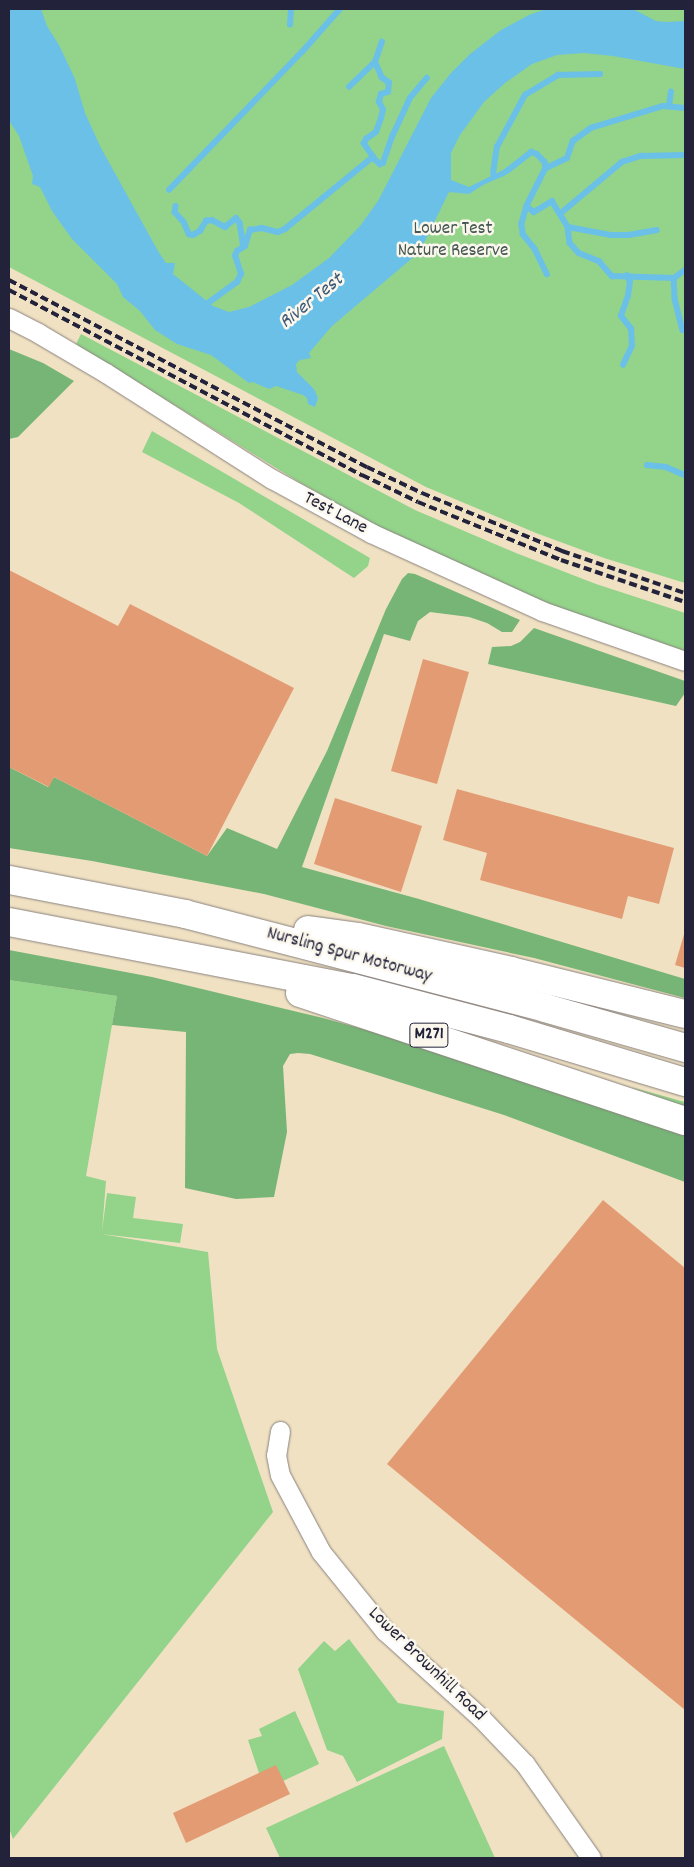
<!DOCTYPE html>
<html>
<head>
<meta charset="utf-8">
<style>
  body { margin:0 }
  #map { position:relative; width:694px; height:1867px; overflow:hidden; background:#f0e1c3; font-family:Dekko,sans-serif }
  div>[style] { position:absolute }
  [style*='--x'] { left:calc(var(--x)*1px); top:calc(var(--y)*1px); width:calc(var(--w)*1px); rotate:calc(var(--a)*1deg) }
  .green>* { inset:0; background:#93d38a }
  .forest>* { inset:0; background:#76b576 }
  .water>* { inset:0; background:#6bc0e8 }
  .stream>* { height:5.5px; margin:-2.75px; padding:0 2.75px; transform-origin:2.75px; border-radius:2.75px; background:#6bc0e8 }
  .building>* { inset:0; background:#e39b73 }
  .roads { filter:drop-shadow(0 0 1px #89827f) drop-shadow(0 0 1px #89827f) }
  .minor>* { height:19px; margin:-9.5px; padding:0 9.5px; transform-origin:9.5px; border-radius:9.5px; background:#fff }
  .highway>* { height:28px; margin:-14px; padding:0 14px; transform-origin:14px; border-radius:14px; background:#fff }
  .rail>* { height:4px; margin-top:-2px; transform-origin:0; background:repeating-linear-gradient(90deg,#22223b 0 8px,transparent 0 12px) }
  span { translate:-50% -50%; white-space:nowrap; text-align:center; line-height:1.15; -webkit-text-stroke:5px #fbf7ec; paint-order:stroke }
  .shield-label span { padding:1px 4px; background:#fbf7ec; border:1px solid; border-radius:4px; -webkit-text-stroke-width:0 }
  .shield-label { font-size:18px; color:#22223b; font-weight:700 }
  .park-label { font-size:19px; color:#445753 }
  .street-label { font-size:19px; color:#22223b }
  .water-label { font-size:20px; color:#3c5978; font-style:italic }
  .frame { position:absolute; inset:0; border:10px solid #22223b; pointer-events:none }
</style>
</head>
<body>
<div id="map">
  <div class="green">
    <div style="clip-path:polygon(9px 9px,685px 9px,685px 583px,604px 558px,536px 533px,426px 487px,9px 267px)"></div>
    <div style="clip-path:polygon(81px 334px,415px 510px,516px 553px,596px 584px,685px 613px,685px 655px,552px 609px,392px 534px,299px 482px,76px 344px)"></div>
    <div style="clip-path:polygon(152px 431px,370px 558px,368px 566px,354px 578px,239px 503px,142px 452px)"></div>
    <div style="clip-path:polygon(9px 980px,117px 996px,86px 1176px,106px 1181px,102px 1231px,107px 1193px,136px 1197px,133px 1218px,183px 1224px,180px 1243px,101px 1234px,208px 1252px,217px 1349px,273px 1512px,13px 1839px,9px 1828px)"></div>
    <div style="clip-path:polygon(631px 1087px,685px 1102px,685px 1107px)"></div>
    <div style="clip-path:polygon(349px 1639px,398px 1703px,444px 1711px,442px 1739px,357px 1782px,343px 1756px,327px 1750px,298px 1669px,324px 1641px,335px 1651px)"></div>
    <div style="clip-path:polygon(295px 1711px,319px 1764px,283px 1781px,259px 1773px,248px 1740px,262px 1736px,259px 1729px)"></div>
    <div style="clip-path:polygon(444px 1746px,495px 1858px,280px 1858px,266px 1828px)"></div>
  </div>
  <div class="forest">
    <div style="clip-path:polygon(9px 349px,43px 363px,74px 381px,18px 437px,9px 439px)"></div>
    <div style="clip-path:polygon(408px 573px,415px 574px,520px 620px,512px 632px,502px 632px,487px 623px,469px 617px,430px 612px,418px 621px,410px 641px,384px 634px,302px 867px,419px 899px,685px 979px,685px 998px,534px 958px,386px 926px,264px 894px,92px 861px,9px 848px,9px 767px,48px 787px,54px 777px,207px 856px,227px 828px,277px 849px,327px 751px,386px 609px,402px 579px)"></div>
    <div style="clip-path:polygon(534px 628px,685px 681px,685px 693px,676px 706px,488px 664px,492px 647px,511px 646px,520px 642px)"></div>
    <div style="clip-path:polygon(9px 950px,152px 977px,323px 1018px,403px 1040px,685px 1128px,685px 1182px,504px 1115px,310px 1054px,298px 1053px,290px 1054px,283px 1066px,287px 1132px,274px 1197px,236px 1199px,185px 1188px,186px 1032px,112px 1025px,117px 996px,9px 980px)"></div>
  </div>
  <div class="water">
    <div style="clip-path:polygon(9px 9px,41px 9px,47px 26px,59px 45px,75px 79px,85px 113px,101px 148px,158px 251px,166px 263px,175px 263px,173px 274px,213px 306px,229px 312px,249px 307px,292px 285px,329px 258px,360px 226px,378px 201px,431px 98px,451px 73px,470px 54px,501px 30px,529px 15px,546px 9px,633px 9px,656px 21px,666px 22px,685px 21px,685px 69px,613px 56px,584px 53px,557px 55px,532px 64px,505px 83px,484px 102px,460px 135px,451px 153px,451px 180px,469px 187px,507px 168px,506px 175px,483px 185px,469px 194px,449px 192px,425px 241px,416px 255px,332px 326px,309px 353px,311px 358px,300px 360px,296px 364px,297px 372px,314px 389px,318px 398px,315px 407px,308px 404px,307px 398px,303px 395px,276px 386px,269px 389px,253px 382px,249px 383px,211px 355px,177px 344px,155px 330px,140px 311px,123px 297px,117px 284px,72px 239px,52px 211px,40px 187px,32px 184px,33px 176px,19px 136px,10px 122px)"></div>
  </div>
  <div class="stream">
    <div style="--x:290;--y:25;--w:16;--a:-86"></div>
    <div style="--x:349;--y:87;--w:36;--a:-44"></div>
    <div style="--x:669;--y:106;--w:14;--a:-82"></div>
    <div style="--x:373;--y:157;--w:16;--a:-125"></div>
    <div style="--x:364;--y:144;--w:5;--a:-68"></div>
    <div style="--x:366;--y:139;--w:12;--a:-35"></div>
    <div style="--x:376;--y:132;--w:15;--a:-70"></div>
    <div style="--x:381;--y:118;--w:8;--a:-76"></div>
    <div style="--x:383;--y:110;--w:9;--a:-117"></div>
    <div style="--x:379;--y:102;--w:8;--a:-76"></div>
    <div style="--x:381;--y:94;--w:7;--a:-16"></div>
    <div style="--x:388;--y:92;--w:9;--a:-84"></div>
    <div style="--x:389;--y:83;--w:9;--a:-144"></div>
    <div style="--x:382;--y:78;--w:17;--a:-114"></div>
    <div style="--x:375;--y:62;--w:21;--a:-71"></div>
    <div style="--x:546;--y:168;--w:23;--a:-25"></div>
    <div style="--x:567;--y:158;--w:18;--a:-71"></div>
    <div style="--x:573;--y:141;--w:22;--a:-36"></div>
    <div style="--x:591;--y:128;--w:75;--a:-17"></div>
    <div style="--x:663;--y:106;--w:22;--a:5"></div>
    <div style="--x:507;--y:171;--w:31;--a:-38"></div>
    <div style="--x:531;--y:152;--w:6;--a:18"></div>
    <div style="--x:537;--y:154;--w:11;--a:45"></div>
    <div style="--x:545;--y:162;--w:6;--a:81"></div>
    <div style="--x:546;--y:168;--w:42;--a:116.6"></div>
    <div style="--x:527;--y:206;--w:9;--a:41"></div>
    <div style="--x:534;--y:212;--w:21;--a:-31"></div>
    <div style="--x:552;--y:201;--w:31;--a:58"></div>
    <div style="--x:568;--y:227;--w:16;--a:83"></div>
    <div style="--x:570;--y:243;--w:13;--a:48"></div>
    <div style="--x:579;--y:253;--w:22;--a:22"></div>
    <div style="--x:599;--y:261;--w:20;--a:49"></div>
    <div style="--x:612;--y:276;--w:62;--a:1.8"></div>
    <div style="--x:674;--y:278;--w:14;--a:-36"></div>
    <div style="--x:493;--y:174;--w:27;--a:-82"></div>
    <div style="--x:497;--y:147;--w:59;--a:-61.7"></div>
    <div style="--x:525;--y:95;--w:39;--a:-31"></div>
    <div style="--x:558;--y:75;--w:42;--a:-1.4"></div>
    <div style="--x:169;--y:190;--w:192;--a:-46.1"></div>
    <div style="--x:302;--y:52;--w:57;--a:-48.5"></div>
    <div style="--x:176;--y:206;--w:6;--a:99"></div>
    <div style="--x:175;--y:212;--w:13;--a:48"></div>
    <div style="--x:184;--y:222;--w:13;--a:67"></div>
    <div style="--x:189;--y:234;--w:4;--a:14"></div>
    <div style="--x:193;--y:235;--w:8;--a:-30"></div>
    <div style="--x:200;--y:231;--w:12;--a:-59"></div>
    <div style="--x:206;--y:221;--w:6;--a:-9"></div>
    <div style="--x:212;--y:220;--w:15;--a:28"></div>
    <div style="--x:225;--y:227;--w:14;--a:-39"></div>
    <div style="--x:236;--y:218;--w:6;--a:51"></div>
    <div style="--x:240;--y:223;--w:24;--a:81"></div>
    <div style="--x:527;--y:206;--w:19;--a:106"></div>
    <div style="--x:522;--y:224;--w:10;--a:84"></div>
    <div style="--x:523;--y:234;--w:19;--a:51"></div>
    <div style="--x:535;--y:249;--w:28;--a:64"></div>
    <div style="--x:561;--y:213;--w:80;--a:-39.9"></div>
    <div style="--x:622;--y:162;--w:20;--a:-18"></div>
    <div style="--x:641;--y:156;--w:44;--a:-1.3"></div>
    <div style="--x:568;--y:227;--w:44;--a:10.5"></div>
    <div style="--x:611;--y:235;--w:18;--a:0"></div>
    <div style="--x:629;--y:235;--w:28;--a:-10"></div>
    <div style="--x:674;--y:278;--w:21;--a:87"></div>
    <div style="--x:675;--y:299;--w:32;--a:76"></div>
    <div style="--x:208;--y:303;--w:36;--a:-36"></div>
    <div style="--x:237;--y:282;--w:9;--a:-63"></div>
    <div style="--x:241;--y:274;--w:19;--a:-108"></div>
    <div style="--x:235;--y:256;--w:5;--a:-68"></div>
    <div style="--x:237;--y:251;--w:9;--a:-32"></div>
    <div style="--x:245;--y:246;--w:17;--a:-73"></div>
    <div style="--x:250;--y:230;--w:12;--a:-9"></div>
    <div style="--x:262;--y:228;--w:16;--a:14"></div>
    <div style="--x:278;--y:232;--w:8;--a:-23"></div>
    <div style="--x:285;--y:229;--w:114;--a:-39.3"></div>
    <div style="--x:373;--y:157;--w:10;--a:45"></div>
    <div style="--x:380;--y:164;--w:3;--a:-18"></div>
    <div style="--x:383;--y:163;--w:28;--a:-71"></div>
    <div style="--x:392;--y:137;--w:43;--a:-65.2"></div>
    <div style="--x:410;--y:98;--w:26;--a:-50"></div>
    <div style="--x:623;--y:365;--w:21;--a:-65"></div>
    <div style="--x:632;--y:346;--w:17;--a:-93"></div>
    <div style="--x:631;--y:329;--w:16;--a:-128"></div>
    <div style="--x:621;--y:316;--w:21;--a:-71"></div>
    <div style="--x:628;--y:296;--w:14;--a:-82"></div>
    <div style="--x:630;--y:282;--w:7;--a:-117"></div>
    <div style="--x:647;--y:465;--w:19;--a:6"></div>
    <div style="--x:666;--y:467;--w:21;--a:23"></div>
  </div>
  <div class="building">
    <div style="clip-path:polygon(9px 570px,118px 626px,130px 604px,294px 688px,207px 856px,54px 777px,49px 787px,9px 767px)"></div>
    <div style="clip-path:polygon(423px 659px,469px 672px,437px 784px,391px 771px)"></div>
    <div style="clip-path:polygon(457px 789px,674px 848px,659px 904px,628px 896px,622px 919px,480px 880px,487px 853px,443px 840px)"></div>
    <div style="clip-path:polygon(335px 798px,422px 826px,401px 892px,314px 864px)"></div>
    <div style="clip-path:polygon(685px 931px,685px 968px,675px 965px)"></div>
    <div style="clip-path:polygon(603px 1200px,685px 1268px,685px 1710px,387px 1464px)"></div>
    <div style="clip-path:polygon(276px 1765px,290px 1794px,186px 1843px,173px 1813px)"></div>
  </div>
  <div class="roads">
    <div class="minor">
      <div style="--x:9;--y:318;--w:33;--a:27"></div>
      <div style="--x:38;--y:333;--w:79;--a:30.5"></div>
      <div style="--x:106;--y:373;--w:197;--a:32.6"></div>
      <div style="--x:272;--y:479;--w:113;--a:28.6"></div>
      <div style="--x:371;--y:533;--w:188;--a:24.5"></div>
      <div style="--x:542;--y:611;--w:151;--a:19.3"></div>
      <div style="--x:280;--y:1431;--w:24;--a:99"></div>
      <div style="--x:276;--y:1455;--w:20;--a:79"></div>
      <div style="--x:280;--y:1475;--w:87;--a:62"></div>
      <div style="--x:321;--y:1552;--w:102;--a:51"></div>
      <div style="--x:385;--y:1631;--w:130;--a:42.2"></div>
      <div style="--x:481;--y:1718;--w:64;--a:46.3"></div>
      <div style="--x:525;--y:1764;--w:115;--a:54.9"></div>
    </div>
    <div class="highway">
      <div style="--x:9;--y:880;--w:179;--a:10.9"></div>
      <div style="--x:185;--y:914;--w:372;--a:14.6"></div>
      <div style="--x:545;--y:1008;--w:146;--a:15.9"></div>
      <div style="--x:9;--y:922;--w:350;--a:10.9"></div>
      <div style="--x:353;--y:988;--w:161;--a:14.7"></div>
      <div style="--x:509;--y:1029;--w:184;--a:16.8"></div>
      <div style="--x:308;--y:930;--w:50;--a:8"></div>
      <div style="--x:358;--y:937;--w:157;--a:12.5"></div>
      <div style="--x:511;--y:971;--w:179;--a:13.9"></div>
      <div style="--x:300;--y:993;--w:406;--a:18.4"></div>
    </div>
  </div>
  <div class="rail">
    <div style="--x:9;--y:280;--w:404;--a:27.6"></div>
    <div style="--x:367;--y:467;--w:61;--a:25.3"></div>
    <div style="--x:422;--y:493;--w:152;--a:22.5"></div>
    <div style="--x:562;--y:551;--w:130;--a:18.9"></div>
    <div style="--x:9;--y:290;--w:399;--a:27.7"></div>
    <div style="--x:362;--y:475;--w:62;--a:25.7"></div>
    <div style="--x:418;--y:502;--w:154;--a:22.1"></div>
    <div style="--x:561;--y:560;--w:131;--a:18.7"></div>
  </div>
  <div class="shield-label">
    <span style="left:429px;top:1035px">M271</span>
  </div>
  <div class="park-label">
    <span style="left:453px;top:241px">Lower Test<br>Nature Reserve</span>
  </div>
  <div class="street-label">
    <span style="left:335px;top:514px;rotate:28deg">Test Lane</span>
    <span style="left:349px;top:956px;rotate:15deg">Nursling Spur Motorway</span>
    <span style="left:426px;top:1665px;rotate:44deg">Lower Brownhill Road</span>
  </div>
  <div class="water-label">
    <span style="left:312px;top:302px;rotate:-39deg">River Test</span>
  </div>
  <div class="frame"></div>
</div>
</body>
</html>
